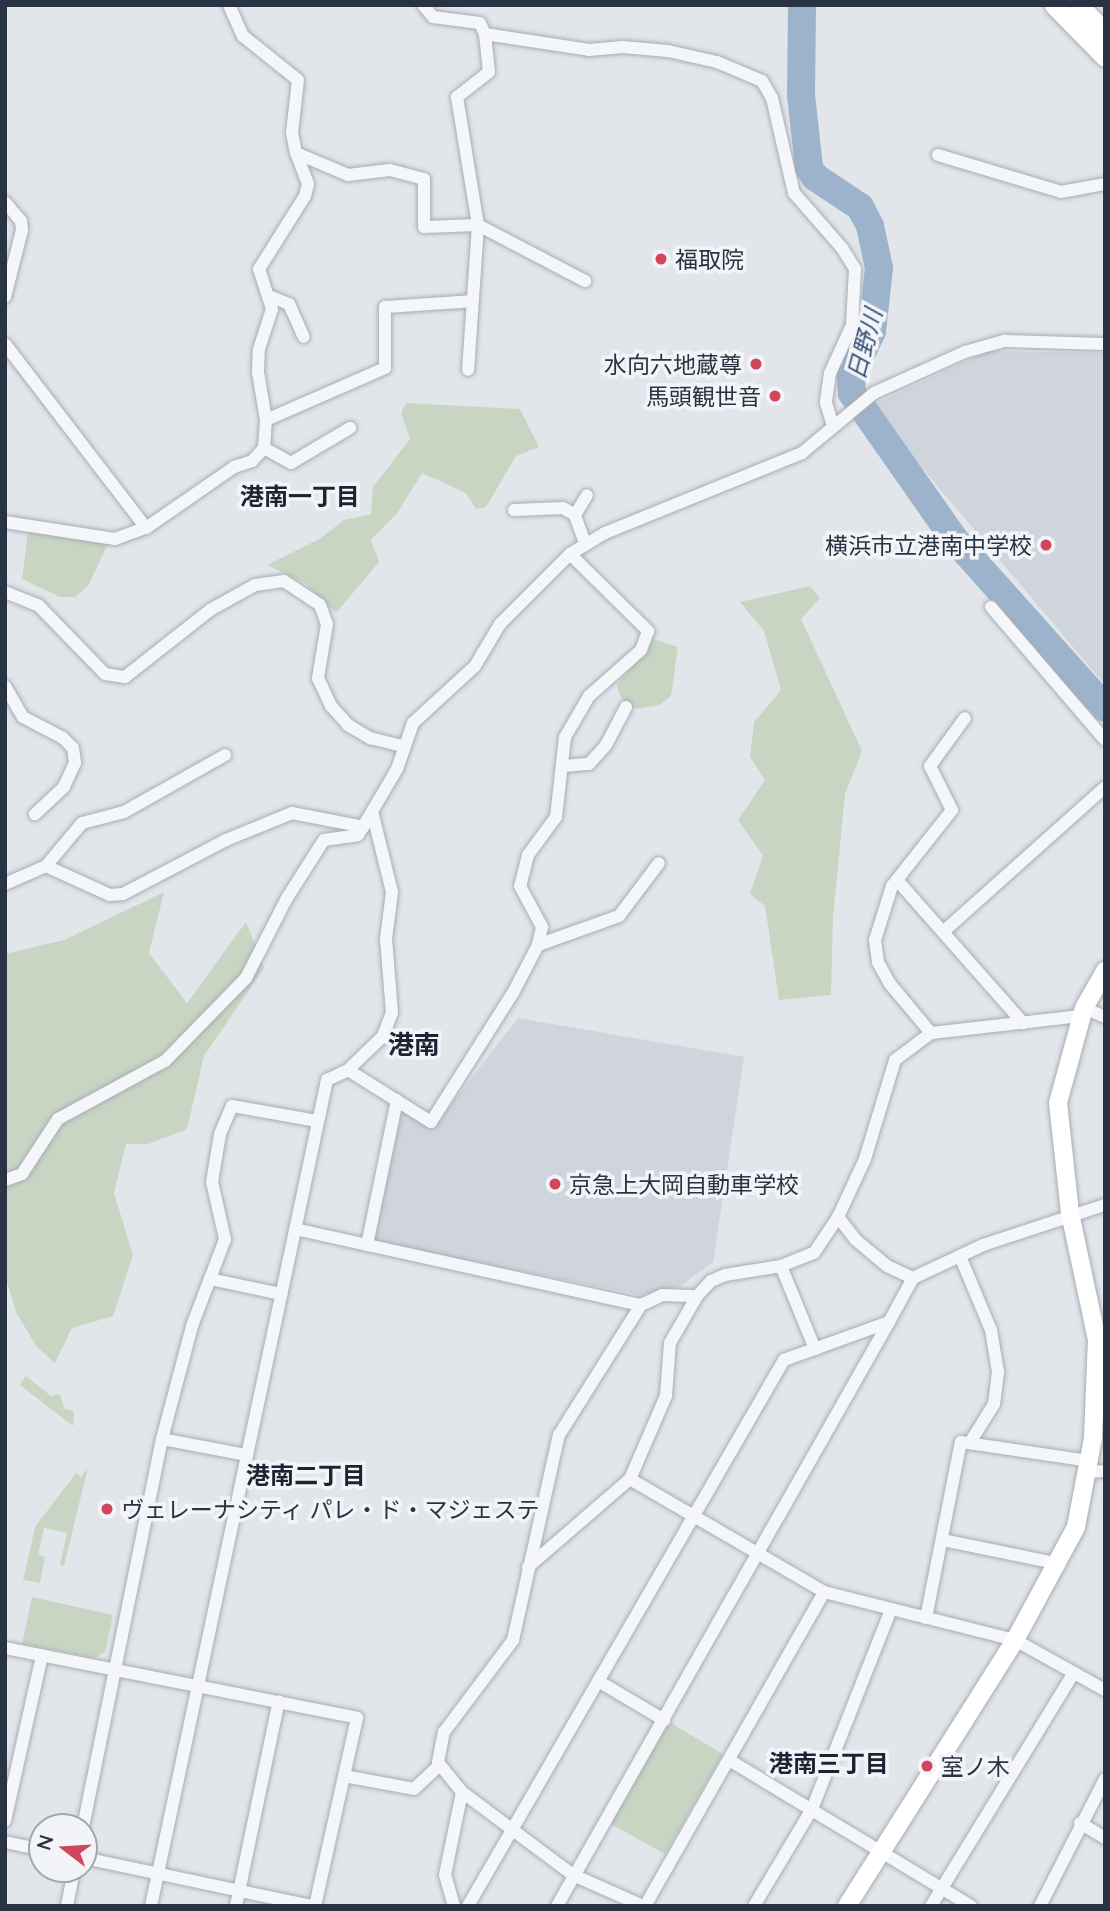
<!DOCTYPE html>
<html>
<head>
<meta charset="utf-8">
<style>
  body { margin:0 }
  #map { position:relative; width:1110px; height:1911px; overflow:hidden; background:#e2e6eb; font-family:Lato,"Noto Sans JP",sans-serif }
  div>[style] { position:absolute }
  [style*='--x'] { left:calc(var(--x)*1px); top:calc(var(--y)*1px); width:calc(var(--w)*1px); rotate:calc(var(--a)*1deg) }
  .built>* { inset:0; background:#d0d5dd }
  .green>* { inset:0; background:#c8d5c3 }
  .river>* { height:28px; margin:-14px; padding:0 14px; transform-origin:14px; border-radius:14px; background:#9db3cb }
  .roads { filter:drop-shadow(0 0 2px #a7adb5) drop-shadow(0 0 2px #a7adb5) }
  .street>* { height:12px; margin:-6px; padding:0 6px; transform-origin:6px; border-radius:6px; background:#f5f6f9 }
  .secondary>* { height:18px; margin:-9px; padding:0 9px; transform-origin:9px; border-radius:9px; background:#fff }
  .primary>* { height:19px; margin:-9.5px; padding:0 9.5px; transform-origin:9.5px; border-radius:9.5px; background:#fff }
  .dots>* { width:19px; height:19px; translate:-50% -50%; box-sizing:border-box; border:4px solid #f2f4f8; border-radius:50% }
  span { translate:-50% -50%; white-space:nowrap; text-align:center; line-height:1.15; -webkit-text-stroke:7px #f2f4f8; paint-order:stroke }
  .poi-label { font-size:23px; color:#2a3343 }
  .left { translate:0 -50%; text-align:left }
  .right { translate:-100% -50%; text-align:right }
  .water-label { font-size:24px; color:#335278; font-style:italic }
  .neighbourhood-label { font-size:24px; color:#1c2434; font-weight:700 }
  .quarter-label { font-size:26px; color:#1c2434; font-weight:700 }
  .frame { position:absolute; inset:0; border:7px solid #2a3343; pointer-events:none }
  .north { position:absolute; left:28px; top:1813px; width:70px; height:70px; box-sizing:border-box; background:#f2f4f8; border:2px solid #a2a7b0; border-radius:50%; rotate:287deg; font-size:19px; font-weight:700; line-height:28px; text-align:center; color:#2a3343 }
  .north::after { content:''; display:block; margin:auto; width:24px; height:32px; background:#d0475b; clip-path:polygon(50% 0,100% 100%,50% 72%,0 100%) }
</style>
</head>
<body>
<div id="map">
  <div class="built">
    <div style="clip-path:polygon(988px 351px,1105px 353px,1105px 685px,870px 406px)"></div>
    <div style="clip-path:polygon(518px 1018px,744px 1057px,713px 1262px,679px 1287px,641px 1295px,371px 1241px,403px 1110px,433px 1128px)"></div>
  </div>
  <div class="green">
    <div style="clip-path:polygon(406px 403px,520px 409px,539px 447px,516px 456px,486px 507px,476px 509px,466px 493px,422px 473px,398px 512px,371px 540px,379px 562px,336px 613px,306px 584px,267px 565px,321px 538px,344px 520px,371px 514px,373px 487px,410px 439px,401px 413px)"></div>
    <div style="clip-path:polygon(28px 531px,108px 544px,88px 586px,75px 597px,60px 597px,22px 579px)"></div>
    <div style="clip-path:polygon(810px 586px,820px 598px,801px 619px,862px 751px,845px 794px,833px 917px,831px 995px,779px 1000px,765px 906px,750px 894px,763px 856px,738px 820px,765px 780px,750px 757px,754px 722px,781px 690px,764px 631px,740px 602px)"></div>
    <div style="clip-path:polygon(654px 639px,678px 647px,671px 696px,660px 705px,636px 709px,621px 698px,617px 685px)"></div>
    <div style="clip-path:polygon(164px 892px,149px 953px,187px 1003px,246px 922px,264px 968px,204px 1056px,187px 1129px,148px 1144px,126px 1144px,114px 1193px,133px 1255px,113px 1316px,72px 1328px,55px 1363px,36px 1346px,16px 1312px,5px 1275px,5px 954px,64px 940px)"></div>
    <div style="clip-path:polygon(26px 1376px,51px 1396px,60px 1394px,64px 1408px,74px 1412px,73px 1426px,20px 1385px)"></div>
    <div style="clip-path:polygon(88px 1467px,64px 1566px,60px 1565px,67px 1533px,44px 1528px,38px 1555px,45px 1557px,40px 1583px,23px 1580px,35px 1527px,76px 1473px,81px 1477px)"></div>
    <div style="clip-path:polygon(32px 1597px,113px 1615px,105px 1652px,95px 1658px,22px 1644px)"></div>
    <div style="clip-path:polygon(667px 1721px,723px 1754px,665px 1854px,611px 1824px)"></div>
  </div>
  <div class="river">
    <div style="--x:802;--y:5;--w:90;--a:90.6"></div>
    <div style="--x:801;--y:95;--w:73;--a:83.7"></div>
    <div style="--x:809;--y:168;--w:11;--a:56"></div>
    <div style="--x:815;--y:177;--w:54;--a:33.7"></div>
    <div style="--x:860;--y:207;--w:21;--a:62"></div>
    <div style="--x:870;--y:226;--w:43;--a:77.9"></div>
    <div style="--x:879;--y:268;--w:63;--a:96.3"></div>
    <div style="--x:872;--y:331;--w:50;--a:115"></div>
    <div style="--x:851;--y:376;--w:17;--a:87"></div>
    <div style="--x:852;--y:393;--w:179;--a:55"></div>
    <div style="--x:955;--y:540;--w:225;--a:48.2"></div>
  </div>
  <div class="roads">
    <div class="street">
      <div style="--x:229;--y:5;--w:34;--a:66"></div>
      <div style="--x:243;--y:36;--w:70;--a:38.7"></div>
      <div style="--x:298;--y:80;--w:53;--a:96.5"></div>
      <div style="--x:292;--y:133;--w:20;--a:79"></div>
      <div style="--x:296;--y:153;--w:56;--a:22.9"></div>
      <div style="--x:348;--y:175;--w:42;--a:-6.8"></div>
      <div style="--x:390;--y:170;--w:35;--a:15"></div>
      <div style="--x:424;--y:179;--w:48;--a:90"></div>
      <div style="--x:424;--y:227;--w:54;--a:-2.1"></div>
      <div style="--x:478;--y:225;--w:121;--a:27.6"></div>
      <div style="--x:423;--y:5;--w:16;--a:50"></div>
      <div style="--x:433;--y:17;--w:47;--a:7.3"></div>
      <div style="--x:480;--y:23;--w:12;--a:66"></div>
      <div style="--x:485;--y:34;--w:38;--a:84"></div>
      <div style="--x:489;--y:72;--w:41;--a:142"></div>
      <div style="--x:457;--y:97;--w:130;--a:80.7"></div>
      <div style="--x:478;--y:225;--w:145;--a:93.9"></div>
      <div style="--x:485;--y:34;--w:105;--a:8.7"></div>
      <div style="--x:589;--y:50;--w:34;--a:-5"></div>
      <div style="--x:623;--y:47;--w:45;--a:5.1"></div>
      <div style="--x:668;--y:51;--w:50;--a:12.7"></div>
      <div style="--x:717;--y:62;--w:49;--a:22.9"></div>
      <div style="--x:762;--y:81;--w:20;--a:60"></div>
      <div style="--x:772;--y:98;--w:98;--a:77"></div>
      <div style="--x:794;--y:193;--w:73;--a:48.9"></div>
      <div style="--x:842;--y:248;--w:25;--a:58"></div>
      <div style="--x:855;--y:269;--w:56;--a:93.1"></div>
      <div style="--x:852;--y:325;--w:53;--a:114.6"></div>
      <div style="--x:830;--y:373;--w:30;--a:98"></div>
      <div style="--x:826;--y:403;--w:24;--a:73"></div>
      <div style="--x:938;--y:155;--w:128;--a:16.7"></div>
      <div style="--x:1061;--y:192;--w:45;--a:-10.3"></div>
      <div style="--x:5;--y:202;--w:25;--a:50"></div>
      <div style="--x:21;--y:221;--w:9;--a:84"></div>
      <div style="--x:22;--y:230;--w:69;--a:104.2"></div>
      <div style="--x:269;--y:296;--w:22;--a:22"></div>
      <div style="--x:289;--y:304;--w:36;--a:66"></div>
      <div style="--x:5;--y:344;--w:232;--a:52.5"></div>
      <div style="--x:266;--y:420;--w:130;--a:-23.6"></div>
      <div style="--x:385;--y:368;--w:61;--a:-90"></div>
      <div style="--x:385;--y:307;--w:87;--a:-3.9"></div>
      <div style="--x:264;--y:448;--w:31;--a:29"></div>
      <div style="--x:291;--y:463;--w:69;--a:-30.7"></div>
      <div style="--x:514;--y:510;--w:49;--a:-2.3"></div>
      <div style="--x:563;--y:508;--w:14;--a:30"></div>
      <div style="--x:5;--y:522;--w:111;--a:8.8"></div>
      <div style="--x:115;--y:539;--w:33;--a:-20"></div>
      <div style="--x:146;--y:528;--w:107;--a:-34.7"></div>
      <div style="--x:234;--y:467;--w:19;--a:-18"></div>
      <div style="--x:252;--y:461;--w:18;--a:-47"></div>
      <div style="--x:264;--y:448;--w:28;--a:-86"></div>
      <div style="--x:266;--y:420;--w:49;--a:-99.5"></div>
      <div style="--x:258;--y:372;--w:23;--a:-88"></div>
      <div style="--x:259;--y:349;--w:42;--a:-72"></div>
      <div style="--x:272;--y:309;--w:42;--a:-108"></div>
      <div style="--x:259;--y:269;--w:86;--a:-57.8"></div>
      <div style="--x:305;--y:196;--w:12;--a:-76"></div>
      <div style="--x:308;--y:184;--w:33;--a:-111"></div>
      <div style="--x:585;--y:543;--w:30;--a:-110"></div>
      <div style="--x:575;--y:515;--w:23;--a:-59"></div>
      <div style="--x:570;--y:554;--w:110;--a:44.6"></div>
      <div style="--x:648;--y:631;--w:20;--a:110"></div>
      <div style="--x:641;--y:650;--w:69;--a:138.5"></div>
      <div style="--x:589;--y:696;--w:48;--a:120.3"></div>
      <div style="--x:565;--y:737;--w:81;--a:96.4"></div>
      <div style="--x:556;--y:817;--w:47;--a:126.4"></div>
      <div style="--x:528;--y:855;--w:32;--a:104"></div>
      <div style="--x:520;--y:886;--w:47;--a:61.8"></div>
      <div style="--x:542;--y:927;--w:18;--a:103"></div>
      <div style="--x:538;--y:945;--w:86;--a:-19.7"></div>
      <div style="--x:619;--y:916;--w:66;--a:-53"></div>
      <div style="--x:5;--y:592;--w:35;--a:22"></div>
      <div style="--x:38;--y:605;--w:96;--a:45.8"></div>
      <div style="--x:105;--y:674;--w:20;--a:9"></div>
      <div style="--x:125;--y:677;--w:108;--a:-38.2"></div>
      <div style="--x:210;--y:610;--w:51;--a:-29.1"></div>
      <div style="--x:255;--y:585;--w:29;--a:-8"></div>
      <div style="--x:284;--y:581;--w:43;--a:33.7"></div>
      <div style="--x:320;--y:605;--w:20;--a:70"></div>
      <div style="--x:327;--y:624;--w:55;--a:99.5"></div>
      <div style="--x:318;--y:678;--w:31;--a:65"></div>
      <div style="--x:331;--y:706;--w:25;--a:48"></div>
      <div style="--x:348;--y:725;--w:26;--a:31"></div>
      <div style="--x:370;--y:738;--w:34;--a:14"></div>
      <div style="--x:991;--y:607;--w:175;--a:49.4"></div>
      <div style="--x:5;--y:686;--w:36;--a:60"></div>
      <div style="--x:23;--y:717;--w:45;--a:27.7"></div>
      <div style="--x:63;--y:738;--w:14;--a:45"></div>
      <div style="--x:73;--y:748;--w:15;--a:82"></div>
      <div style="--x:75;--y:763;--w:26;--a:115"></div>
      <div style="--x:64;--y:787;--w:40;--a:137"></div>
      <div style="--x:564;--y:766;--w:25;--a:-5"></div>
      <div style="--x:589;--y:764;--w:25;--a:-48"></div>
      <div style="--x:606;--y:745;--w:43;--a:-62.2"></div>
      <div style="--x:46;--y:866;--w:70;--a:24.4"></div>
      <div style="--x:110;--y:895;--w:13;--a:-4"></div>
      <div style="--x:123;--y:894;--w:116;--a:-27.7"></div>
      <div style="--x:226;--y:840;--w:71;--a:-22.2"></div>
      <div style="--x:292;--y:813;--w:73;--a:11"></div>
      <div style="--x:897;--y:880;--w:191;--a:48.6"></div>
      <div style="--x:5;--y:884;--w:45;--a:-23.7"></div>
      <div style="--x:46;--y:866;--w:56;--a:-50.1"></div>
      <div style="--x:82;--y:823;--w:43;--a:-14.7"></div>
      <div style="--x:124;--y:812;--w:116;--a:-29.4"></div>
      <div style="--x:943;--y:932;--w:217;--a:-41.8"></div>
      <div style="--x:1084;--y:1008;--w:23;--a:23"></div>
      <div style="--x:931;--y:1033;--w:64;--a:-129.9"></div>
      <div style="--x:890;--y:984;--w:25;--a:-119"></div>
      <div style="--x:878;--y:962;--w:22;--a:-98"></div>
      <div style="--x:875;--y:940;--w:57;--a:-72.5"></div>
      <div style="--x:892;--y:886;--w:97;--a:-51.7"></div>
      <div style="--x:952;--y:810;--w:49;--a:-116.6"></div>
      <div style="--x:930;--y:766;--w:59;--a:-53.9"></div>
      <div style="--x:348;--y:1070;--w:98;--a:32.1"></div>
      <div style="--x:431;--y:1122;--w:153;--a:-57.6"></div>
      <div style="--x:513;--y:993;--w:54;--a:-62.5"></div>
      <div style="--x:5;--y:1180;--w:18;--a:-19"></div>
      <div style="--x:22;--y:1174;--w:66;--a:-56.8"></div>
      <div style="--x:58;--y:1119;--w:122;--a:-28.5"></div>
      <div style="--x:165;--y:1061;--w:116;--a:-45.7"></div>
      <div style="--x:246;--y:978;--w:90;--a:-62.9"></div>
      <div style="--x:287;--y:898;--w:69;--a:-57.5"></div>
      <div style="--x:324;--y:840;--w:34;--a:-8"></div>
      <div style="--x:358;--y:835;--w:77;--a:-59.4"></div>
      <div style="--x:397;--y:769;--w:49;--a:-70.8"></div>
      <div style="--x:413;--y:723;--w:84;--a:-42.6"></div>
      <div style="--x:475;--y:666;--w:49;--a:-59.2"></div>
      <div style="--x:500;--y:624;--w:99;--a:-45"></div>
      <div style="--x:570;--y:554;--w:41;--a:-31"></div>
      <div style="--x:605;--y:533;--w:213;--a:-22.1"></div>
      <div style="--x:802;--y:453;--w:94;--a:-39.8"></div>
      <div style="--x:874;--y:393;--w:100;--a:-24.3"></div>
      <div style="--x:965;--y:352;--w:41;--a:-15.8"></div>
      <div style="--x:1004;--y:341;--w:101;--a:1.7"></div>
      <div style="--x:838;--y:1217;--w:29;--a:52"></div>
      <div style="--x:856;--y:1240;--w:40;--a:40"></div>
      <div style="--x:887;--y:1266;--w:29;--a:25"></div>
      <div style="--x:295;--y:1229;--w:354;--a:12.4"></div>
      <div style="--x:367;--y:1245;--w:148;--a:-78.3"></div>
      <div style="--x:960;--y:1256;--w:80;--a:67.3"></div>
      <div style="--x:991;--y:1330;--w:43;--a:80.5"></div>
      <div style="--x:998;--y:1372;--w:32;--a:97"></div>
      <div style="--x:994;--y:1404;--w:44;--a:121.9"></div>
      <div style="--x:781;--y:1266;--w:35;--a:-22"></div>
      <div style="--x:814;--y:1253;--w:43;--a:-56.3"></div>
      <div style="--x:838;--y:1217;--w:64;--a:-65"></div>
      <div style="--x:865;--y:1159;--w:103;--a:-73.1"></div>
      <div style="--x:895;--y:1060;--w:45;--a:-36.9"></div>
      <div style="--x:931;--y:1033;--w:151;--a:-6.5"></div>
      <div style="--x:210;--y:1279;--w:73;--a:11.9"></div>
      <div style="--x:162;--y:1439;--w:86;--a:10.7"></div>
      <div style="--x:1088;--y:1472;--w:17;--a:-3"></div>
      <div style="--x:630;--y:1479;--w:225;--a:30.2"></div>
      <div style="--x:824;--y:1592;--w:197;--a:14.1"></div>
      <div style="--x:1015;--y:1640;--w:103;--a:29.1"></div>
      <div style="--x:943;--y:1540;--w:119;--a:11.6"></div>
      <div style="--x:528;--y:1567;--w:135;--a:-40.8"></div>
      <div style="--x:630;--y:1479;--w:90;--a:-66.6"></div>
      <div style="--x:666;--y:1396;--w:53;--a:-85.7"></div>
      <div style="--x:670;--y:1343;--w:54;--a:-60.1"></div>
      <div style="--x:926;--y:1618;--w:179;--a:-78.8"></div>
      <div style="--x:961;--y:1442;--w:130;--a:8.4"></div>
      <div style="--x:5;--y:1648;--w:359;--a:11.2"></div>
      <div style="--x:357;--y:1718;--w:193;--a:102.6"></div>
      <div style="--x:598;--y:1681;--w:77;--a:30.6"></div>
      <div style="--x:729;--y:1760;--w:283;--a:31.1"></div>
      <div style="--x:344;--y:1776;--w:71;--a:10.5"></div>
      <div style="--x:414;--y:1789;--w:35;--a:-43"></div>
      <div style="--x:5;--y:1821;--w:170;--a:-77.4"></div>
      <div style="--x:1080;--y:1823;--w:29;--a:31"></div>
      <div style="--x:83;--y:1827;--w:396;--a:-78.5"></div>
      <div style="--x:162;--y:1439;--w:117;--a:-75.1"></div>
      <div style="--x:192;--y:1326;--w:93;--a:-69.2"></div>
      <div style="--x:225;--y:1239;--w:58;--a:-102.8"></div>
      <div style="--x:212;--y:1182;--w:49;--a:-80.5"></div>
      <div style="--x:220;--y:1134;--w:30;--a:-67"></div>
      <div style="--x:232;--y:1106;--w:86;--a:10"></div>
      <div style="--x:5;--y:1842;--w:38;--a:12"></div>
      <div style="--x:84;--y:1858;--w:232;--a:11.9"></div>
      <div style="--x:67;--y:1906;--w:38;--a:-79"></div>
      <div style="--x:151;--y:1906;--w:845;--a:-77.97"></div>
      <div style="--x:327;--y:1080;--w:23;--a:-25"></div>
      <div style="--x:348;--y:1070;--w:49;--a:-44.2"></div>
      <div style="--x:383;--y:1036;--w:25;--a:-69"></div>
      <div style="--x:392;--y:1013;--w:74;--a:-94.6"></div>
      <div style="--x:386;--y:939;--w:47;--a:-82.7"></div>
      <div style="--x:392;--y:892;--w:79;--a:-103.9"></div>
      <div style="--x:236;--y:1906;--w:209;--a:-78.2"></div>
      <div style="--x:454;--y:1906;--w:32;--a:-106"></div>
      <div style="--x:445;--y:1875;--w:85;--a:-78.4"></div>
      <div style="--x:468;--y:1906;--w:631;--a:-59.94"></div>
      <div style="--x:784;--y:1360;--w:112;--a:-19.9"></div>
      <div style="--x:889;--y:1322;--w:50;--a:-61.4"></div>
      <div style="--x:913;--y:1278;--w:77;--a:-25.2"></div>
      <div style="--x:983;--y:1245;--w:128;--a:-18.2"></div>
      <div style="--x:557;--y:1906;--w:672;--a:-60.38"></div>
      <div style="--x:643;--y:1906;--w:77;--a:-156.1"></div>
      <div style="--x:573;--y:1875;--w:139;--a:-143.2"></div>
      <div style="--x:462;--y:1792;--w:38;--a:-129"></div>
      <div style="--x:438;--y:1762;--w:31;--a:-79"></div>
      <div style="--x:444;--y:1732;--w:115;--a:-53.1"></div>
      <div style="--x:513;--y:1640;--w:210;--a:-77.4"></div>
      <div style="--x:559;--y:1435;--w:154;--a:-57.8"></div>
      <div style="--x:641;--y:1305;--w:23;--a:-25"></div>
      <div style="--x:662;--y:1295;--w:35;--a:2"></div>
      <div style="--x:697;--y:1296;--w:21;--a:-47"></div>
      <div style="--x:711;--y:1281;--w:15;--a:-23"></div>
      <div style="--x:725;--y:1275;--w:57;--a:-9.1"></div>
      <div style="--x:781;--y:1266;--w:90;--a:67.7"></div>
      <div style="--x:645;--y:1906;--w:361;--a:-60.3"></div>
      <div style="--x:754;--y:1906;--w:113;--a:-59.1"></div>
      <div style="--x:812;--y:1809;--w:215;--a:-68.4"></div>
      <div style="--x:931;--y:1906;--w:273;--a:-58.5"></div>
      <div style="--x:1040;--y:1906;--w:143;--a:-62.9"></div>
    </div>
    <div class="secondary">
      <div style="--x:847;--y:1906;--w:315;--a:-57.7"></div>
      <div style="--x:1015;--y:1640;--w:128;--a:-61.6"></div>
      <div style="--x:1076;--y:1527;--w:91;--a:-79.2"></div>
      <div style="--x:1093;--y:1438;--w:98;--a:-87.7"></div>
      <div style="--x:1097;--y:1340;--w:130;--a:-102"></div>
      <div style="--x:1070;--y:1213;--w:111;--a:-96.2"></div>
      <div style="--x:1058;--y:1103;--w:98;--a:-74.7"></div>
      <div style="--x:1084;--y:1008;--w:43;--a:-60.4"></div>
    </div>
    <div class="primary">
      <div style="--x:1054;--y:5;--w:73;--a:45.6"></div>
      <div style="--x:1079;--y:5;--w:38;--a:47"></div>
    </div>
  </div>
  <div class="dots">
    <div style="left:661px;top:259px;background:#d0475b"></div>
    <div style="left:756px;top:364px;background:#d0475b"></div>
    <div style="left:775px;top:396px;background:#d0475b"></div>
    <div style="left:1046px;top:545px;background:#d0475b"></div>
    <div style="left:555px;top:1184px;background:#d0475b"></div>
    <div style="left:107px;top:1509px;background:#d0475b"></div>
    <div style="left:927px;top:1766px;background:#d0475b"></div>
  </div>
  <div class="poi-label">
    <span class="left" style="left:675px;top:259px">福取院</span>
    <span class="right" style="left:742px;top:364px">水向六地蔵尊</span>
    <span class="right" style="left:761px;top:396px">馬頭観世音</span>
    <span class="right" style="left:1032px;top:545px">横浜市立港南中学校</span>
    <span class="left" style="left:569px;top:1184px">京急上大岡自動車学校</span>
    <span class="left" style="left:121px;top:1509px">ヴェレーナシティ パレ・ド・マジェステ</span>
    <span class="left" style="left:941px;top:1766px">室ノ木</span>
  </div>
  <div class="water-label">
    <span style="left:864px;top:344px;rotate:-75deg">日野川</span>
  </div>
  <div class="neighbourhood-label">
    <span style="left:300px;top:496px">港南一丁目</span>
    <span style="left:306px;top:1475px">港南二丁目</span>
    <span style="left:829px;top:1763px">港南三丁目</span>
  </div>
  <div class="quarter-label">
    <span style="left:414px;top:1045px">港南</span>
  </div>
  <div class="frame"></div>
  <div class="north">N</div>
</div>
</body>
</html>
